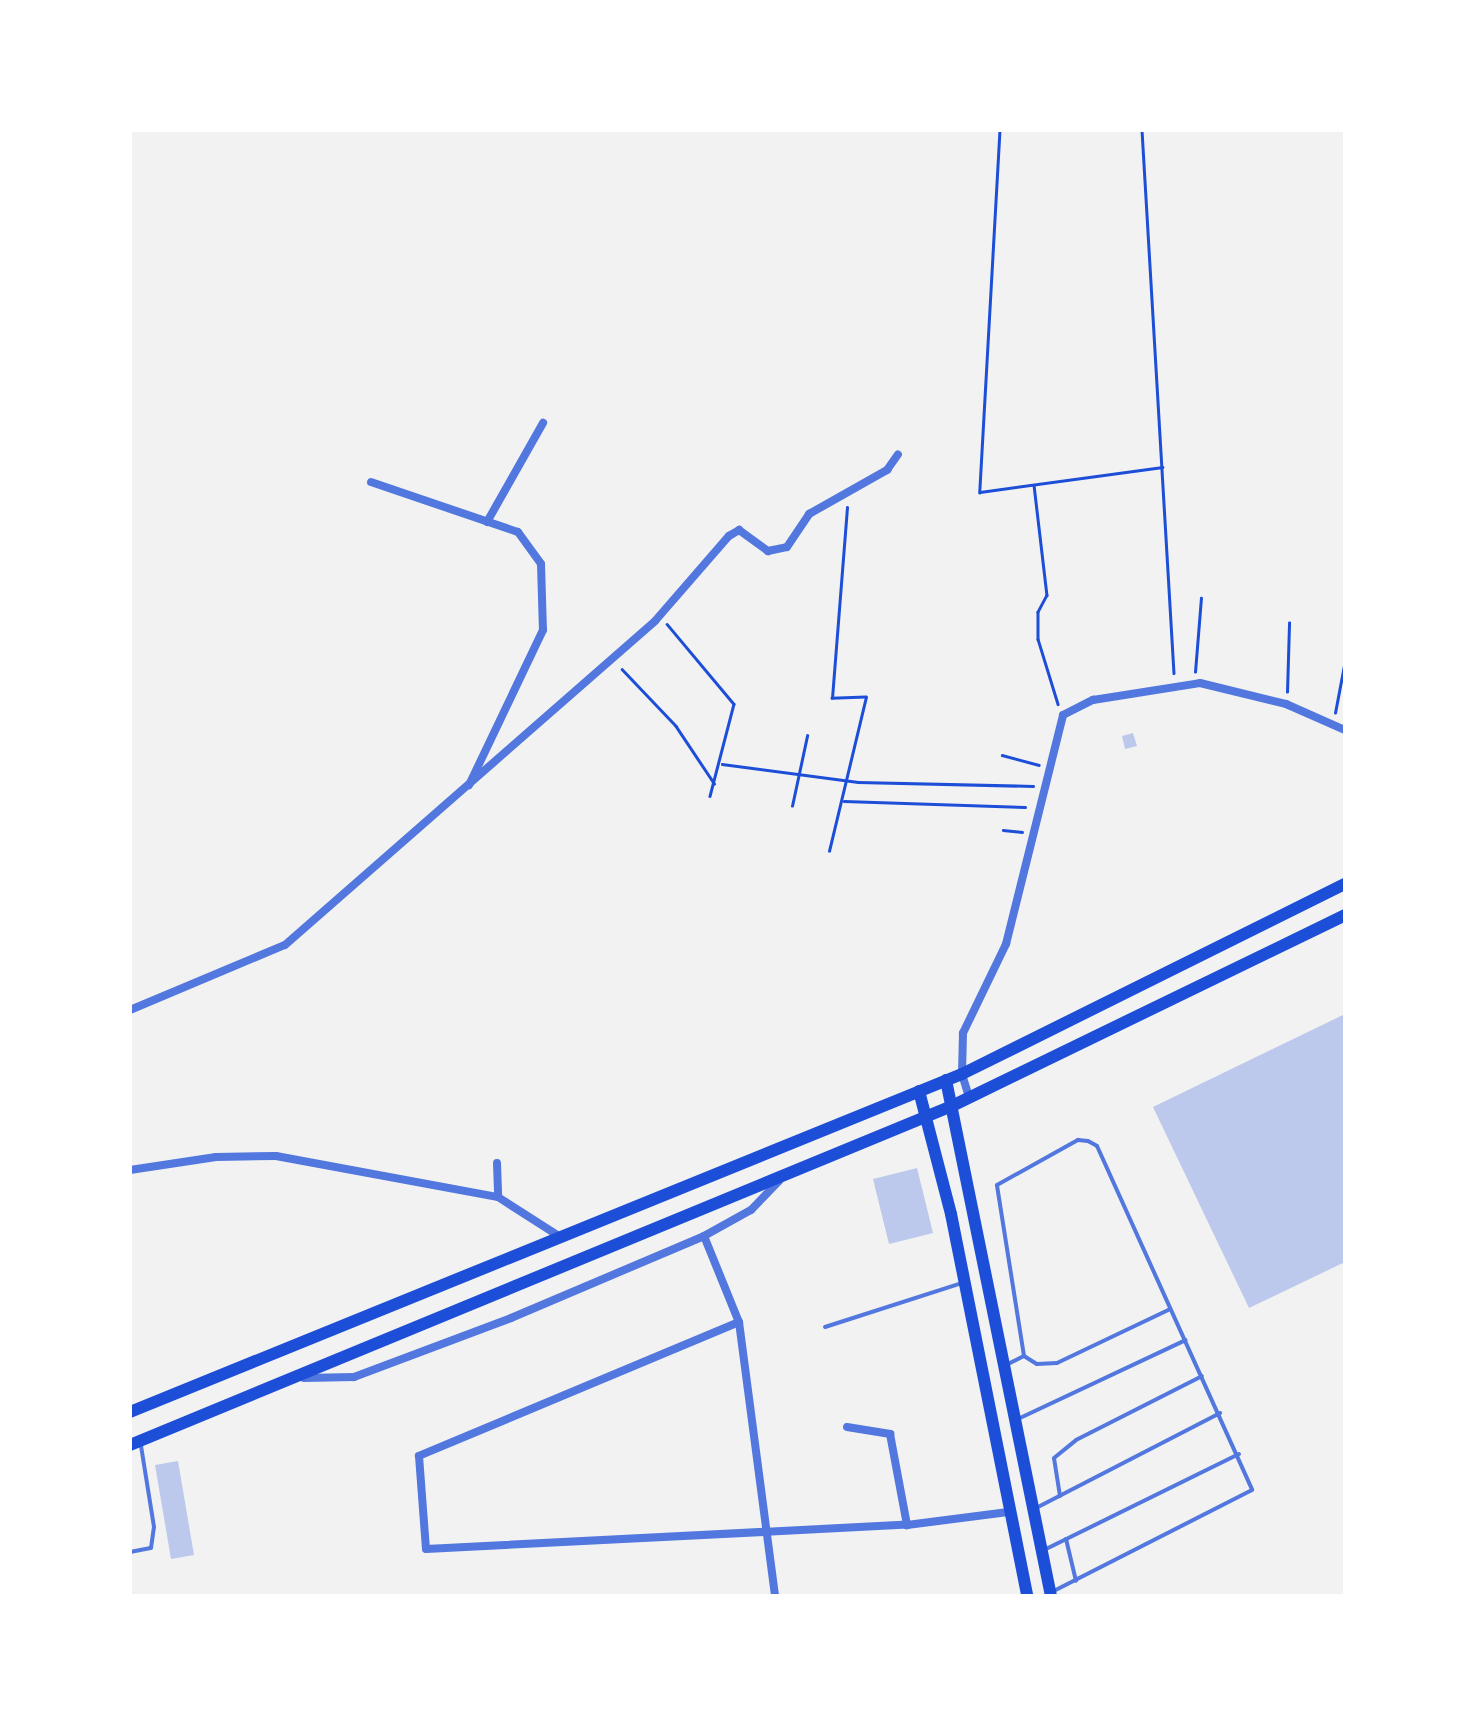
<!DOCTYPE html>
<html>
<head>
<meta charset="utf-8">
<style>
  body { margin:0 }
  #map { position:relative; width:1475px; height:1726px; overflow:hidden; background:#f2f2f2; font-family:"Archivo Narrow",sans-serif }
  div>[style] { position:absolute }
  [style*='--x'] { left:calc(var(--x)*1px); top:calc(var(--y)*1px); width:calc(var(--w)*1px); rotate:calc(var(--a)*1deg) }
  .building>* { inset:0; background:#bdc9ec }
  .path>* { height:2.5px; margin:-1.25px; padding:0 1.25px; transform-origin:1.25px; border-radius:1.25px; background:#1d4ed8 }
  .service>* { height:4px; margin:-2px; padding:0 2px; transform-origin:2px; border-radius:2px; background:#5277de }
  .minor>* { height:8px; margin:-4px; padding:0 4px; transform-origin:4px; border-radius:4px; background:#5277de }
  .primary>* { height:12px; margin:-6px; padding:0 6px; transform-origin:6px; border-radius:6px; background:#1d4ed8 }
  span { translate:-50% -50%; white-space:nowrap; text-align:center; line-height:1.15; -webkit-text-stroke:10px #fff; paint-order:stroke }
  .frame { position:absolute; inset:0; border:132px solid #fff; pointer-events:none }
</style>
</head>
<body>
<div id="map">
  <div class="building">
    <div style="clip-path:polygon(1133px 733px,1137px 746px,1125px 749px,1122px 736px)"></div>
    <div style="clip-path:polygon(1345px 1014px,1345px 1262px,1249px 1308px,1153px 1107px)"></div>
    <div style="clip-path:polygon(917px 1168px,933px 1233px,889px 1244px,873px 1179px)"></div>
    <div style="clip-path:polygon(178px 1461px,194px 1555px,171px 1559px,155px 1465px)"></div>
  </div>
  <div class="path">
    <div style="--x:1000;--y:130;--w:363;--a:93.2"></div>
    <div style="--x:980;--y:492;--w:184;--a:-7.8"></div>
    <div style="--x:1142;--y:130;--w:544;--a:86.63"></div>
    <div style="--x:1034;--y:485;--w:111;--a:83.3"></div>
    <div style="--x:1047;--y:595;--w:19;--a:118"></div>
    <div style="--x:1038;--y:612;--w:27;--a:90"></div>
    <div style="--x:1038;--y:639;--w:68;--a:72.9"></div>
    <div style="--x:667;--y:624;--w:104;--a:50.1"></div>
    <div style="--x:734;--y:704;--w:95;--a:104.6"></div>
    <div style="--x:622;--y:669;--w:79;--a:46.5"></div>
    <div style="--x:676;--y:726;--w:69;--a:56.3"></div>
    <div style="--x:1195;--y:672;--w:74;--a:-85.4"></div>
    <div style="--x:1287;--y:692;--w:69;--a:-88.3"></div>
    <div style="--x:1335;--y:713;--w:54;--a:-79.3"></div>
    <div style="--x:1002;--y:755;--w:38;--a:15"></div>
    <div style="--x:722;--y:764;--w:137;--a:7.5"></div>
    <div style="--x:858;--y:782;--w:175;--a:1.3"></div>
    <div style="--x:844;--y:801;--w:181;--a:1.9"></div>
    <div style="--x:792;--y:806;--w:72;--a:-77.9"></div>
    <div style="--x:1003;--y:830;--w:19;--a:6"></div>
    <div style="--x:829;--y:851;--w:158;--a:-76.5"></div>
    <div style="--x:866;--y:697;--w:34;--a:178"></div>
    <div style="--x:832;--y:698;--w:191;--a:-85.5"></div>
  </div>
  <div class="service">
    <div style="--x:825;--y:1327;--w:141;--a:-17.8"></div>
    <div style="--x:1024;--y:1356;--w:15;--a:32"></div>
    <div style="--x:1037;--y:1364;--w:20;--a:-3"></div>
    <div style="--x:1057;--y:1363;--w:125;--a:-25.5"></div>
    <div style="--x:1006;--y:1365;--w:20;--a:-27"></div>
    <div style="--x:1024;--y:1356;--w:173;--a:-99"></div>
    <div style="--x:997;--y:1185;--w:93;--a:-29.1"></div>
    <div style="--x:1078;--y:1140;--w:10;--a:6"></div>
    <div style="--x:1088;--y:1141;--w:10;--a:29"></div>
    <div style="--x:1097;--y:1146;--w:377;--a:65.7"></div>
    <div style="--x:1252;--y:1490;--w:222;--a:153"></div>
    <div style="--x:1020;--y:1418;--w:183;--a:-25.2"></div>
    <div style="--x:1060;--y:1496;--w:38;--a:-99"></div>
    <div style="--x:1054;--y:1458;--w:28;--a:-39"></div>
    <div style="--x:1076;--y:1440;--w:141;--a:-26.9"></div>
    <div style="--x:1038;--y:1507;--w:205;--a:-27.3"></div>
    <div style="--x:1066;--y:1539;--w:43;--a:76.6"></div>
    <div style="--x:1046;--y:1549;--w:215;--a:-26.2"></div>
    <div style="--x:130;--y:1552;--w:21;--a:-11"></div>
    <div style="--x:151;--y:1548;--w:21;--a:-82"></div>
    <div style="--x:154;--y:1527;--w:82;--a:-99.1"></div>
  </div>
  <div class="minor">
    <div style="--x:371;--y:482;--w:155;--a:18.8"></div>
    <div style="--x:518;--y:532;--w:39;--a:54"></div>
    <div style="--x:541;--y:564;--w:66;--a:88.3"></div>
    <div style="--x:543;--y:630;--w:172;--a:115.5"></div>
    <div style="--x:487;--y:522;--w:114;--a:-60.5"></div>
    <div style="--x:130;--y:1010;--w:168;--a:-22.8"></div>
    <div style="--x:285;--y:945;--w:492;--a:-41.2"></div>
    <div style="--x:655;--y:621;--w:113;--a:-49"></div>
    <div style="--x:729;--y:536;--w:12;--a:-31"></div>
    <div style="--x:739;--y:530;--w:36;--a:36"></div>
    <div style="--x:768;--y:551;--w:19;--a:-12"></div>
    <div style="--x:787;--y:547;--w:40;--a:-56"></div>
    <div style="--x:809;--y:514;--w:90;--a:-29.4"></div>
    <div style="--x:887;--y:470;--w:19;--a:-55"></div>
    <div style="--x:969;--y:1097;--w:24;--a:-107"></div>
    <div style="--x:962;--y:1074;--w:41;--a:-88.6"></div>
    <div style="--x:963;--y:1033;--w:99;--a:-64.2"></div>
    <div style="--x:1006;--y:944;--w:236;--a:-76"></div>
    <div style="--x:1063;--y:715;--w:34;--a:-27"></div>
    <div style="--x:1093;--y:700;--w:108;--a:-9"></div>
    <div style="--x:1200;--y:683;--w:89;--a:13.7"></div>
    <div style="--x:1286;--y:704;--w:64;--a:23.8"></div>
    <div style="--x:497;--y:1163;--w:34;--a:88"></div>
    <div style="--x:130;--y:1170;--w:87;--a:-8.6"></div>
    <div style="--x:216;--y:1157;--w:60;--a:-1"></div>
    <div style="--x:276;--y:1156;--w:226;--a:10.5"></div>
    <div style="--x:498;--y:1197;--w:72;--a:32.6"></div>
    <div style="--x:704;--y:1236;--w:93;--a:67.9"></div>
    <div style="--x:739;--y:1322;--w:276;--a:82.5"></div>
    <div style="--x:739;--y:1322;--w:347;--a:157.3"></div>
    <div style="--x:419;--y:1456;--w:93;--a:85.7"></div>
    <div style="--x:426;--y:1549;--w:482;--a:-2.9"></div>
    <div style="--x:907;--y:1525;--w:102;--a:-7.3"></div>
    <div style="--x:304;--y:1378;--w:50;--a:-1.1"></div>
    <div style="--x:354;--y:1377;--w:168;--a:-20.6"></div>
    <div style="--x:511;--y:1318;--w:210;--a:-23"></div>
    <div style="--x:704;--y:1236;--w:54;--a:-29"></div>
    <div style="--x:751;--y:1210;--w:40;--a:-46"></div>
    <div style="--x:847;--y:1427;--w:44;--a:9.2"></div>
    <div style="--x:890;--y:1434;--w:93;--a:79.4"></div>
  </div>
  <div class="primary">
    <div style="--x:946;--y:1080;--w:527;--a:78.5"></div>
    <div style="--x:919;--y:1091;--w:127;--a:75.4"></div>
    <div style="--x:951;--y:1214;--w:389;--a:78.7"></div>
    <div style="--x:130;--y:1412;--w:898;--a:-22.11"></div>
    <div style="--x:962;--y:1074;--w:428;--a:-26.4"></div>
    <div style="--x:130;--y:1445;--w:891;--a:-22.42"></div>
    <div style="--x:954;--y:1105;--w:435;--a:-25.9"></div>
  </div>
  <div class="frame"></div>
</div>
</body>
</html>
